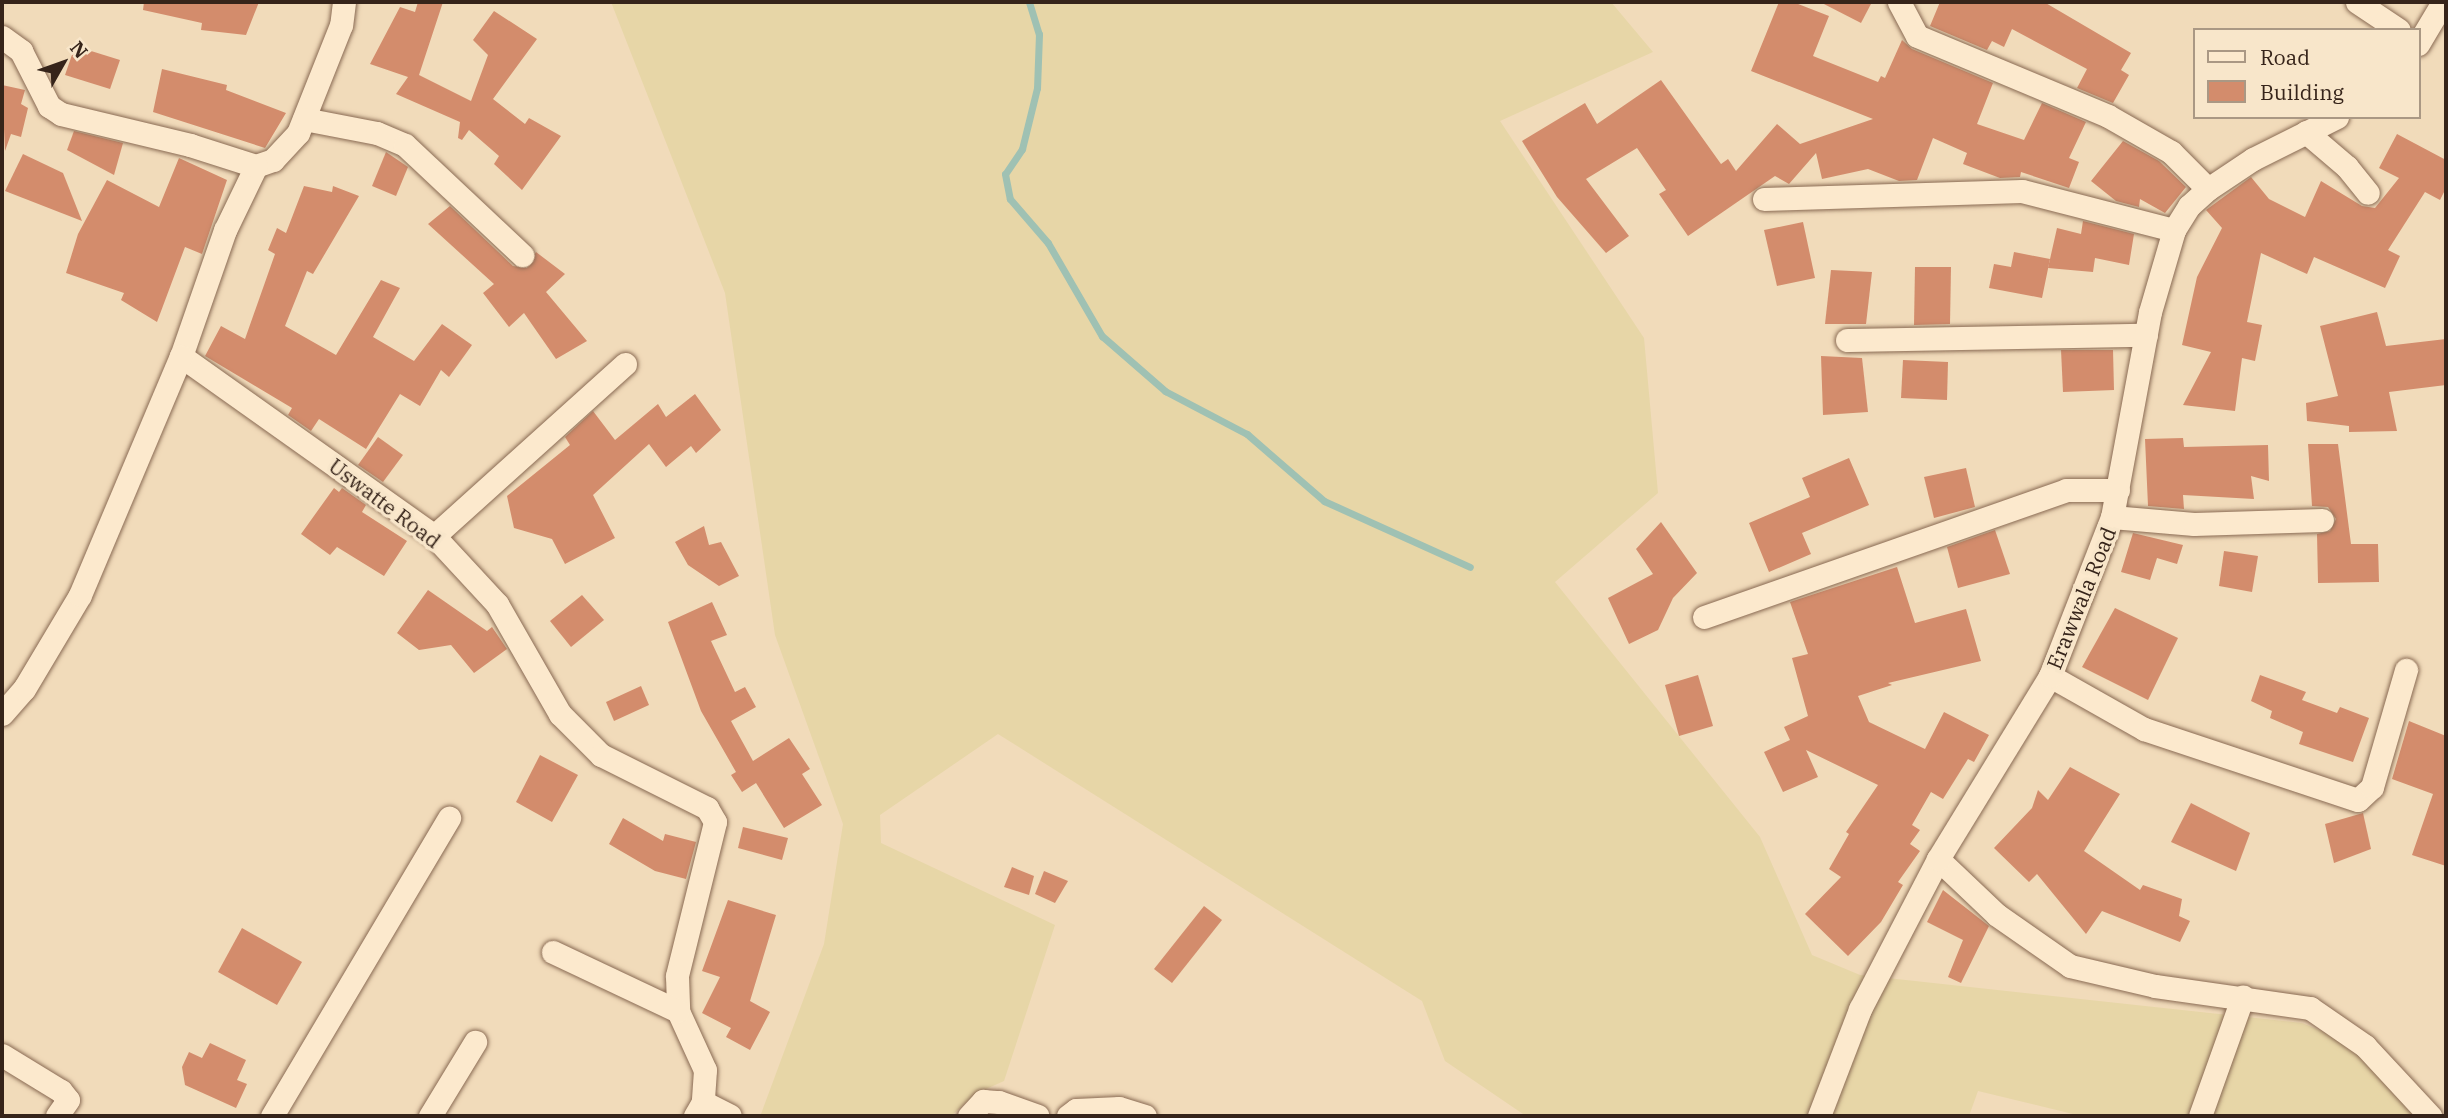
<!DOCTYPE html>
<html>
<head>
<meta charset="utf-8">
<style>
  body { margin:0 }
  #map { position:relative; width:2448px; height:1118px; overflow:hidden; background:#f1dbba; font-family:"IBM Plex Serif",serif }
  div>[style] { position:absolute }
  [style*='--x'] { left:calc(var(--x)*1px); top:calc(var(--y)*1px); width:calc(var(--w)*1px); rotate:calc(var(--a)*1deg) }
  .farmland>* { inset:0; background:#e7d6a7 }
  .stream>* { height:7px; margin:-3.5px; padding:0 3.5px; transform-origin:3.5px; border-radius:3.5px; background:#9fc1b3 }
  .building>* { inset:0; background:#d38c6c }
  .roads { filter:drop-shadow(0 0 2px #896a53) drop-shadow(0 0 2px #896a53) }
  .minor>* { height:23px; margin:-11.5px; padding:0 11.5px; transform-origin:11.5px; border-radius:11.5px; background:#fce9cd }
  span { translate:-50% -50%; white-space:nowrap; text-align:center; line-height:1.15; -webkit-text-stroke:7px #f8e6ca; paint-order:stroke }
  .street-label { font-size:21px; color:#36241a }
  .frame { position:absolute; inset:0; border:4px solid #36241a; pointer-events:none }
  .legend { position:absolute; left:2193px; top:28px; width:228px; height:91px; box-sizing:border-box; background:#f8e6ca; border:2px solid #aa9884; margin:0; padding:9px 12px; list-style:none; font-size:21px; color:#36241a }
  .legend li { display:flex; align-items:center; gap:14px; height:35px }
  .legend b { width:35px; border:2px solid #aa9884 }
  .north { position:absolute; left:28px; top:28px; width:70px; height:70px; -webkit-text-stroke:5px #f8e6ca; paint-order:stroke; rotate:50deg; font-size:19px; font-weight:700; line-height:28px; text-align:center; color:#36241a }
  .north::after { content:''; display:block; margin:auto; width:24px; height:32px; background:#36241a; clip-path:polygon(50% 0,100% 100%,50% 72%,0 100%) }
</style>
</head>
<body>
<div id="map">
  <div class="farmland">
    <div style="clip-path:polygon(611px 2px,1611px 2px,1653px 52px,1500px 121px,1644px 338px,1658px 493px,1555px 582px,1760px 837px,1812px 955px,1860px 975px,2302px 1023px,2358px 1046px,2417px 1116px,2081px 1116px,1978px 1091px,1969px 1116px,1526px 1116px,1445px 1061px,1422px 1001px,998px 734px,880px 815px,881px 843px,1055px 925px,1004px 1081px,977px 1093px,951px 1116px,761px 1114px,824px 944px,843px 824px,775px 635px,725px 293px)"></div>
  </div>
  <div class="stream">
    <div style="--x:1029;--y:2;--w:34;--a:73"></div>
    <div style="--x:1039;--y:34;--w:54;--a:92.1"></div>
    <div style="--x:1037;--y:88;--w:63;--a:103.8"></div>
    <div style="--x:1022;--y:149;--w:30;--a:124"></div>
    <div style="--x:1005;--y:174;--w:25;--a:79"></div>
    <div style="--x:1010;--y:199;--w:58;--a:49.2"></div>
    <div style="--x:1048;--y:243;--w:108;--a:59.9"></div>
    <div style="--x:1102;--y:336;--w:84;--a:41.1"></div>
    <div style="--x:1165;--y:391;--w:93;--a:27.7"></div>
    <div style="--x:1247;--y:434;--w:102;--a:41"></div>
    <div style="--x:1324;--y:501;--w:160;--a:24.3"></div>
  </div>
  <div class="building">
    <div style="clip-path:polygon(144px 2px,259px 2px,246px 35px,201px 30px,202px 23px,143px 10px)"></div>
    <div style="clip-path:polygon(418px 2px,443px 2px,419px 75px,471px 101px,488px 55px,473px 40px,494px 11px,537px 39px,493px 99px,525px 124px,529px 118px,561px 136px,522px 190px,494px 164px,499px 156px,469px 130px,462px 140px,458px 138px,460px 122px,396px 94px,408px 77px,370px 64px,400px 7px,415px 12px)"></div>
    <div style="clip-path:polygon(1779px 2px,1793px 2px,1829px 16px,1813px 56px,1878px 82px,1881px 76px,1885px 78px,1902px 40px,1912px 49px,1993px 83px,1977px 124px,2024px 140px,2042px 103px,2086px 122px,2069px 158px,2079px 162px,2069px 188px,2021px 172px,2020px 177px,2000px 178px,1963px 164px,1967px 153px,1933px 138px,1917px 180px,1899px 181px,1868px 169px,1822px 179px,1816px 153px,1789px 184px,1775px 176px,1688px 236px,1659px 194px,1666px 190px,1637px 148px,1586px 179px,1629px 236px,1606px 253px,1557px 197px,1522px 141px,1585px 103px,1597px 124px,1661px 80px,1721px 164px,1728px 159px,1736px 171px,1777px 124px,1800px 144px,1873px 119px,1751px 71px)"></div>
    <div style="clip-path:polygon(1820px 2px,1872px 2px,1861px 23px)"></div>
    <div style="clip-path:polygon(1940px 2px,2044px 2px,2131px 53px,2121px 70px,2129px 75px,2113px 103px,2077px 88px,2087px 69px,2012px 29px,2004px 47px,1992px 41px,1987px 50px,1930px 26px)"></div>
    <div style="clip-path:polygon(75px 46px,120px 60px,110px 89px,65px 75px)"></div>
    <div style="clip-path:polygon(162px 69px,227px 85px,226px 90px,286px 113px,265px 148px,153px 112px)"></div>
    <div style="clip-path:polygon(2px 85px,25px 90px,21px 104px,28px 108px,21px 137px,11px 134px,5px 151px)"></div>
    <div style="clip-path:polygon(74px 131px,123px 143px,114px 175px,67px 150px)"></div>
    <div style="clip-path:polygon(2397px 134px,2446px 160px,2446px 188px,2440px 200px,2425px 192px,2388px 250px,2400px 256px,2385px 288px,2314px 257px,2307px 274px,2261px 253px,2247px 322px,2262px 325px,2255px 361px,2242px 358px,2235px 411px,2183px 405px,2211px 352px,2182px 345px,2197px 277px,2222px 228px,2206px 210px,2251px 177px,2269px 199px,2305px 217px,2321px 181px,2362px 206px,2375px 208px,2399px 178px,2379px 168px)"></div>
    <div style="clip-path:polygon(2123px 141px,2159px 161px,2186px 187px,2165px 213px,2140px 199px,2139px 207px,2116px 201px,2091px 181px)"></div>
    <div style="clip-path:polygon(386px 152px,408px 167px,396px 196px,372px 186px)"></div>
    <div style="clip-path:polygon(23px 154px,63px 173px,82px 221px,5px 191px)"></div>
    <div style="clip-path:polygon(179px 158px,227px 180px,202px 254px,185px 247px,157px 322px,121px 300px,124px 293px,66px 273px,78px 234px,107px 180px,159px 207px)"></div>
    <div style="clip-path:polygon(304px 186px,332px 192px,333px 186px,359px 196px,313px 274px,307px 271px,285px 326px,336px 355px,381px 280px,400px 288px,373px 337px,414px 361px,442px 324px,472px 345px,449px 377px,441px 370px,420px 406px,400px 394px,366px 449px,319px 419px,311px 431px,288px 415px,292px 408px,205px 356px,221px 326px,245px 339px,275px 254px,268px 250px,277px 228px,286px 233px)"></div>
    <div style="clip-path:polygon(450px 206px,513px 266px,527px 268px,536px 252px,565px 274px,546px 292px,587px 341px,556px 359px,524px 313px,509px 327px,483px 293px,494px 284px,428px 224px)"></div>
    <div style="clip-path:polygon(2083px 221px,2134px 234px,2129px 265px,2095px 258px,2093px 272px,2048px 268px,2057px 228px,2081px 234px)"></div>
    <div style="clip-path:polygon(1803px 222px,1815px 278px,1777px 286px,1764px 230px)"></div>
    <div style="clip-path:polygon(2014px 252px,2050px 259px,2042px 298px,1989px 288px,1994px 264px,2011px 267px)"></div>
    <div style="clip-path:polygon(1915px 267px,1951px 267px,1950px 324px,1914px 325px)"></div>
    <div style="clip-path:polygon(1831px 270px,1872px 272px,1866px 324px,1825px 324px)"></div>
    <div style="clip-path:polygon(2377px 312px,2386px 346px,2446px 339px,2446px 385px,2389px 392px,2397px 431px,2349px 432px,2349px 426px,2307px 421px,2306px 403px,2338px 396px,2320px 326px)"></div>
    <div style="clip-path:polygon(2061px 350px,2113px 350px,2114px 390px,2063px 392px)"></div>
    <div style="clip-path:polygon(1821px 356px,1862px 358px,1868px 412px,1823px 415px)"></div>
    <div style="clip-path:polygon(1903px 360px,1948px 362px,1947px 400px,1901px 398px)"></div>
    <div style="clip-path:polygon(695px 394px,721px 430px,696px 453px,691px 446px,666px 467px,649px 444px,593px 495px,615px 538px,565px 564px,552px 539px,514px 528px,507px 496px,570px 445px,565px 437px,593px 411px,615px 440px,658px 404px,666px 417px)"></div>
    <div style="clip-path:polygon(378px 437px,403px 455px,383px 482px,358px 465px)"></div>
    <div style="clip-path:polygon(2183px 438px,2184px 447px,2268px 445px,2269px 481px,2251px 476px,2254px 499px,2183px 495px,2184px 509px,2148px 506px,2145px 439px)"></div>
    <div style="clip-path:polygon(2308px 444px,2338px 444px,2351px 544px,2378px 544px,2379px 582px,2318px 583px,2317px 534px,2330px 531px,2336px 519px,2328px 507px,2312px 506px)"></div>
    <div style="clip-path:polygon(1849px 458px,1869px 505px,1802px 533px,1811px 554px,1769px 572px,1749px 523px,1810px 497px,1802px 478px)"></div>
    <div style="clip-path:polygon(1966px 468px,1975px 507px,1934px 518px,1924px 477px)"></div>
    <div style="clip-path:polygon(334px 488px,339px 492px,342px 488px,366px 505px,362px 512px,407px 541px,384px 576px,337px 547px,330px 555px,301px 534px)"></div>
    <div style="clip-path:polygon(1661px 522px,1697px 573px,1673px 598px,1658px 630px,1629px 644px,1608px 598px,1653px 574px,1636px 549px)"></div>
    <div style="clip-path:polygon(704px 526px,709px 545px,721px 542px,739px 576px,719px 586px,688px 565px,675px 542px)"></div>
    <div style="clip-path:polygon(1995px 530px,2010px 574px,1958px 588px,1947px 547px)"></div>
    <div style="clip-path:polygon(2133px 533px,2183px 545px,2177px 564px,2157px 558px,2150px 580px,2121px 572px)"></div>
    <div style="clip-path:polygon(2224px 551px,2258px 556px,2252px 592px,2219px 586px)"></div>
    <div style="clip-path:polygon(1897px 567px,1915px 623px,1966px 609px,1981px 661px,1888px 683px,1892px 685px,1858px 696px,1869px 722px,1925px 749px,1944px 712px,1989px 735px,1974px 762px,1968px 759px,1943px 799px,1931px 792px,1912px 825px,1920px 830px,1910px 844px,1920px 851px,1898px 882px,1903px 885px,1881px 922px,1848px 956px,1805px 914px,1841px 877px,1829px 869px,1849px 834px,1846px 832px,1878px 785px,1806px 750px,1818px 777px,1783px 792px,1764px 752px,1790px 740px,1784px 727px,1808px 716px,1792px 658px,1808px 654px,1790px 602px)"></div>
    <div style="clip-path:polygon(428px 590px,487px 631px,492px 627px,507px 649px,474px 673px,451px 645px,419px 650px,397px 633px)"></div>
    <div style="clip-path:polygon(582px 595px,604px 620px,571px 647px,550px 621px)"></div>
    <div style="clip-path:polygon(712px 602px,727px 635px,711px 641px,735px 692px,745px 687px,756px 707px,731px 721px,753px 761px,789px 738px,810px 769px,802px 774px,822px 805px,784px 828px,756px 783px,742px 792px,731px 775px,736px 772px,701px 711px,668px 622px)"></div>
    <div style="clip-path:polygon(2115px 608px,2178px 638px,2148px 700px,2082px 667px)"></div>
    <div style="clip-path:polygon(1698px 675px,1713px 726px,1679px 736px,1665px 685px)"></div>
    <div style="clip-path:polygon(2260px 675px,2306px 692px,2302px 700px,2337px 713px,2340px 707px,2369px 718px,2353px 762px,2299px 744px,2303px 732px,2270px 718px,2272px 711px,2251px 701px)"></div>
    <div style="clip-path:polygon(641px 686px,649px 705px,614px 721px,606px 702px)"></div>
    <div style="clip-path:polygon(2409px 721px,2446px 736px,2446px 866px,2412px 855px,2433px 794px,2392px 779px)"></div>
    <div style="clip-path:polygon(540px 755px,578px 775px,552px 822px,516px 802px)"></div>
    <div style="clip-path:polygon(2070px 767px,2120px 794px,2084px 851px,2140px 890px,2143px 885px,2182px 899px,2179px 916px,2190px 921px,2180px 942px,2102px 911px,2086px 934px,2037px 874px,2029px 882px,1994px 848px,2032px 808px,2038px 790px,2048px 800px)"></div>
    <div style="clip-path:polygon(2191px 803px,2250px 833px,2236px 871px,2171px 842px)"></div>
    <div style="clip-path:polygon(2363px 813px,2371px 849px,2334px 863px,2325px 824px)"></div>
    <div style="clip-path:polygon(623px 818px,663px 841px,665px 834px,696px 842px,686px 879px,655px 871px,609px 844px)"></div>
    <div style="clip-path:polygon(743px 827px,788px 838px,782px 860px,738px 848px)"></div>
    <div style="clip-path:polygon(1012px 867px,1034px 876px,1029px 895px,1004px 887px)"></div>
    <div style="clip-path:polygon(1044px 871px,1068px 881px,1055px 903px,1035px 894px)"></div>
    <div style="clip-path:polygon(1943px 890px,1989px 926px,1961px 983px,1948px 977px,1963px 940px,1927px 922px)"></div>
    <div style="clip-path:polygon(728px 900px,776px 915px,750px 1001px,770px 1012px,750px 1050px,726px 1037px,731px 1028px,702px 1013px,720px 977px,702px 971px)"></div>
    <div style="clip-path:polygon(1204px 906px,1222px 920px,1172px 983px,1154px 969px)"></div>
    <div style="clip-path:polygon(242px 928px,302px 962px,277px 1005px,218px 972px)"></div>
    <div style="clip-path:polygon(210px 1043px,246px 1060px,237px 1080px,247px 1084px,236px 1108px,185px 1085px,182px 1067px,189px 1052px,202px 1058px)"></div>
  </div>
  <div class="roads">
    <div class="minor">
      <div style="--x:344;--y:2;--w:23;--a:97"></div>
      <div style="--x:341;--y:25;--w:116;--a:111.7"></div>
      <div style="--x:298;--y:133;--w:37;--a:133"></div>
      <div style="--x:273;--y:160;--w:18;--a:161"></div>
      <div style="--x:256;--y:166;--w:71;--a:115.8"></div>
      <div style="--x:225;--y:230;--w:133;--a:109.2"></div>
      <div style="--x:181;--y:356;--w:310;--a:35.4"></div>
      <div style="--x:434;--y:536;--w:93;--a:47.2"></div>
      <div style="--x:497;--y:604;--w:127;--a:60.2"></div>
      <div style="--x:560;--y:714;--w:58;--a:45"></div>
      <div style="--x:601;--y:755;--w:119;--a:26.6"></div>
      <div style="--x:707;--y:808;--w:16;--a:60"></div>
      <div style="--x:715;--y:822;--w:159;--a:103.9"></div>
      <div style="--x:677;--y:976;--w:35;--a:88"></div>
      <div style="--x:678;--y:1011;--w:65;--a:65.4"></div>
      <div style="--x:705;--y:1070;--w:32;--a:94"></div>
      <div style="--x:703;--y:1102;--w:16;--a:120"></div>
      <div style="--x:1899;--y:2;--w:38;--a:62"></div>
      <div style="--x:1917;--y:36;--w:207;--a:22.7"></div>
      <div style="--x:2108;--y:116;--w:73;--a:29.7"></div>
      <div style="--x:2171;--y:152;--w:52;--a:45"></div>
      <div style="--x:2357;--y:2;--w:50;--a:33.7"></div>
      <div style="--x:2;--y:37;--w:24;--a:36"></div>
      <div style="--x:21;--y:51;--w:62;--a:63"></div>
      <div style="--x:49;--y:106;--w:14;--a:34"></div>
      <div style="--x:61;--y:114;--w:133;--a:13.5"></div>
      <div style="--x:190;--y:145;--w:69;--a:17.7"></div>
      <div style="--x:2418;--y:44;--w:49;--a:-59.2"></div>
      <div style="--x:304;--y:119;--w:74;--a:10.9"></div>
      <div style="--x:377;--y:133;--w:30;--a:23"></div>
      <div style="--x:405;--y:145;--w:161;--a:43.2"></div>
      <div style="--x:2306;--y:132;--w:54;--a:40.5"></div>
      <div style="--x:2347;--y:167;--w:33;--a:51"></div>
      <div style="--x:1764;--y:199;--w:258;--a:-1.8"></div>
      <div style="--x:2022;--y:191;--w:157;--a:14.4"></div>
      <div style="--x:1847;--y:340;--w:299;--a:-1"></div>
      <div style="--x:2112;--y:517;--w:82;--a:4.9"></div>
      <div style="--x:2194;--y:524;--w:128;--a:-1.8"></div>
      <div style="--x:434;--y:536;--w:257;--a:-42"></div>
      <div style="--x:1704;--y:617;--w:384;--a:-19.3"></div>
      <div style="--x:2066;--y:490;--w:52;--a:0"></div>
      <div style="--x:2050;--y:676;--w:108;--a:29.4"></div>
      <div style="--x:2144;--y:729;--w:225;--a:18.4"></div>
      <div style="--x:2358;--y:800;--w:19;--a:-43"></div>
      <div style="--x:2372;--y:787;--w:122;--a:-73.8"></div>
      <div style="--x:2;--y:714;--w:33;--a:-49"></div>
      <div style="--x:24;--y:689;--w:109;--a:-59.2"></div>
      <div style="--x:80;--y:595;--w:259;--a:-67.1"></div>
      <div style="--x:1938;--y:859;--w:81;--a:43.5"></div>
      <div style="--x:1997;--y:915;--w:89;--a:34.9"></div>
      <div style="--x:2070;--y:966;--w:87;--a:13.2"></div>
      <div style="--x:2155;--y:986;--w:157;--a:8.1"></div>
      <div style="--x:2310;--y:1008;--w:67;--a:34.6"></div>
      <div style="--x:2365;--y:1046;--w:96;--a:47.1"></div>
      <div style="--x:553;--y:952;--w:138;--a:25.3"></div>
      <div style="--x:2;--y:1055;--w:69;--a:31.4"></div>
      <div style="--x:61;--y:1091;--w:11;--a:52"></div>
      <div style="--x:68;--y:1100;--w:19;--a:125"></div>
      <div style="--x:703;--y:1102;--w:30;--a:27"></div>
      <div style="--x:272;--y:1116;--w:347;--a:-59.3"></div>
      <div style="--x:430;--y:1116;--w:87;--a:-58.7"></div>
      <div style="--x:969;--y:1116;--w:21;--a:-47"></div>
      <div style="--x:983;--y:1101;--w:16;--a:4"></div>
      <div style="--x:999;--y:1102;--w:41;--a:19.7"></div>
      <div style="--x:1068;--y:1116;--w:10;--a:-37"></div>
      <div style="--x:1076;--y:1110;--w:43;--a:-2.7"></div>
      <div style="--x:1119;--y:1108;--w:27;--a:17"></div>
      <div style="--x:1819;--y:1116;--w:115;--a:-69"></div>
      <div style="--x:1860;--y:1009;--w:169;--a:-62.5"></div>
      <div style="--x:1938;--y:859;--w:215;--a:-58.5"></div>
      <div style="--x:2050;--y:676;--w:171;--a:-68.7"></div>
      <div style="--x:2112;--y:517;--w:208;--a:-79.5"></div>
      <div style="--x:2150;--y:312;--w:85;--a:-73.7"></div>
      <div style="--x:2174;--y:230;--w:28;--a:-58"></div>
      <div style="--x:2189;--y:206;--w:25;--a:-42"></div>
      <div style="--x:2208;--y:189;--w:54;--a:-33.7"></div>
      <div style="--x:2253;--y:159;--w:94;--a:-26.6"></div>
      <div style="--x:2200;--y:1116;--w:127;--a:-70.3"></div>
    </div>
  </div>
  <div class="street-label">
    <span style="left:385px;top:503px;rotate:37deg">Uswatte Road</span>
    <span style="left:2081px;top:598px;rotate:-68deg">Erawwala Road</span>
  </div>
  <div class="frame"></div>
  <ul class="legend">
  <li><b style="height:9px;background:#fce9cd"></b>Road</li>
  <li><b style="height:19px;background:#d38c6c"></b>Building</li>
  </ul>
  <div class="north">N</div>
</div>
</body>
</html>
